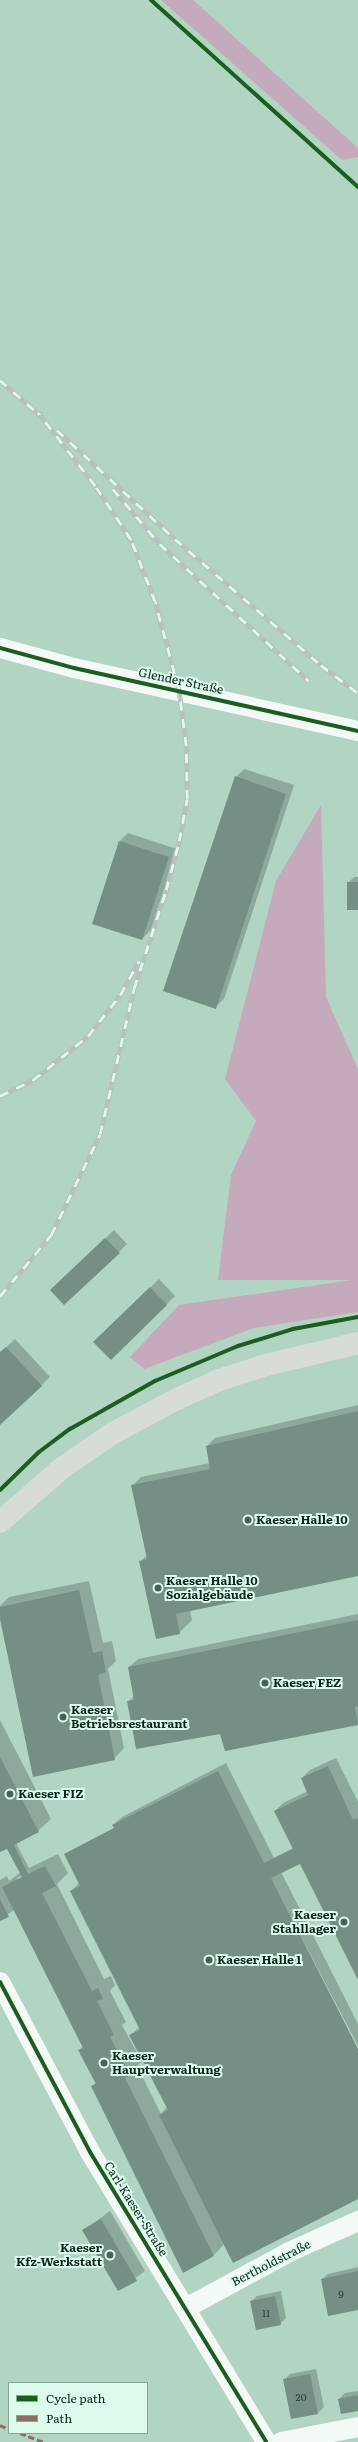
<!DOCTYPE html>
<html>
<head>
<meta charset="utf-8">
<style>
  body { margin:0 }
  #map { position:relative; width:358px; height:2442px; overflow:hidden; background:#b1d4c3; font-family:Literata,serif }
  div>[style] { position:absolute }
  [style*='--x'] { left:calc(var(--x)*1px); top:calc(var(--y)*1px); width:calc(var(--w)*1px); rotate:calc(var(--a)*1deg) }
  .green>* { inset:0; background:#c4aabb }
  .shadow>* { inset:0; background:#0003 }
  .building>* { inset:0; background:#748f83 }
  .minor>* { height:20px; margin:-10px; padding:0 10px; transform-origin:10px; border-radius:10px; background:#f3f9f6 }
  .major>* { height:22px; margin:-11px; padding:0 11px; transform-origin:11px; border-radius:11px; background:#d8dcd6 }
  .rail>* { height:4.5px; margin-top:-2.25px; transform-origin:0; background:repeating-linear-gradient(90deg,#dcfbeb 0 9px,#b8c1bd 0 18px); box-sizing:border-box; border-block:1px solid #b8c1bd }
  .quiet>* { height:3px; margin-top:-1.5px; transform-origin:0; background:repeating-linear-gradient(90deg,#8d6e63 0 6px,transparent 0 9px) }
  .cycleway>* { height:4px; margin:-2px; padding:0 2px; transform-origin:2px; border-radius:2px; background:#1b5e20 }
  .dots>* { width:11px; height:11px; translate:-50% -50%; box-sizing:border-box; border:2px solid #dcfbeb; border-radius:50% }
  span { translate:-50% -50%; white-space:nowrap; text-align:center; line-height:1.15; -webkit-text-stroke:4px #dcfbeb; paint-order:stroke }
  .number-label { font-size:10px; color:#254034 }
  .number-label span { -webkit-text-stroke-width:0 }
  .street-label { font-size:12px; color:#0b251a }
  .poi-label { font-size:12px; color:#0b251a; font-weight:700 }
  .left { translate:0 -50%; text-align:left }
  .right { translate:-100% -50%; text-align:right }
  .legend { position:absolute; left:8px; top:2382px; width:140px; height:52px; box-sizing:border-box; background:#dcfbeb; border:1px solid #88a597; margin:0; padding:5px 7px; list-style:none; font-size:12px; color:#0b251a }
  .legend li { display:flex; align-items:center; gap:8px; height:20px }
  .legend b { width:20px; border:1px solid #88a597 }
</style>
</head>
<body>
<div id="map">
  <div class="green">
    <div style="clip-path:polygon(161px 0,193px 0,358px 148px,358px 157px,342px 160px)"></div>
    <div style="clip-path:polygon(321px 805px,326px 997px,358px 1069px,358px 1312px,254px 1328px,144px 1369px,130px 1357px,179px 1305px,352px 1280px,218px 1280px,231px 1175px,256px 1121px,225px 1079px,276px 881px)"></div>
  </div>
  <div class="shadow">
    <div style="clip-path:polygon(244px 769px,294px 785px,224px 999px,215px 1007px,236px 777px)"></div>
    <div style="clip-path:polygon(128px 833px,177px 849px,151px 930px,142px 939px,93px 923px,120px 841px)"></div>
    <div style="clip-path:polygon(354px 877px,358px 877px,358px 909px,348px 883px)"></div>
    <div style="clip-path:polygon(114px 1230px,127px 1244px,119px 1252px,59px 1282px)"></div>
    <div style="clip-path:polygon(159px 1279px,175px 1296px,111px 1359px,94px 1342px)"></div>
    <div style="clip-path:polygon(15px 1339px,50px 1377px,0 1424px,0 1353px)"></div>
    <div style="clip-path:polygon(358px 1405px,358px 1574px,190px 1610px,192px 1620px,179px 1633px,140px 1562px,147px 1555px,132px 1486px,141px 1477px,210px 1463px,207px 1446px,215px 1438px)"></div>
    <div style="clip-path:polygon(89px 1581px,103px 1643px,112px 1641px,116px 1661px,108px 1669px,124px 1748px,114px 1759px,0 1614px,0 1606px,9px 1597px)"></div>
    <div style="clip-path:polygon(358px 1614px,358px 1724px,226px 1749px,221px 1734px,128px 1702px,134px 1696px,129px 1667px,138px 1659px)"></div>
    <div style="clip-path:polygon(evenodd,0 1720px,51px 1819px,38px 1831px,16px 1843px,29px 1868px,58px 1854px,68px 1873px,57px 1884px,104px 1979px,111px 1976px,115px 1985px,110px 1991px,126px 2022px,122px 2025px,142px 2062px,137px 2066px,161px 2114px,167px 2107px,131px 2035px,139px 2027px,71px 1891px,80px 1882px,65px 1854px,115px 1828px,113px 1825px,122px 1817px,226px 1763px,274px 1858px,293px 1848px,275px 1811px,283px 1803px,308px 1791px,302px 1778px,310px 1770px,336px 1758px,358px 1802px,358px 1978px,300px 1862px,281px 1872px,358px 2024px,358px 2046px,270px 1877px,358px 2051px,358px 2198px,224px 2244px,214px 2255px,92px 2086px,97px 2082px,80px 2050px,83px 2046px,14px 1910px,0 1920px,0 1880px,7px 1876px,9px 1881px,21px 1872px,11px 1846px,0 1851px,0 1720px,26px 1874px,27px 1875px,17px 1881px,17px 1878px,26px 1874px)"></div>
    <div style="clip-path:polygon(110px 2211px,145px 2271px,119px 2290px,84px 2230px)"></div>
    <div style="clip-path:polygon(358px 2267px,358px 2309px,322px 2279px,328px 2274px)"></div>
    <div style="clip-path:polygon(281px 2291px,286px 2318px,280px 2324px,251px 2302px,257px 2296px)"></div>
    <div style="clip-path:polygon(316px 2369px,324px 2407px,318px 2413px,292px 2418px,284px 2380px,290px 2374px)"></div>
    <div style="clip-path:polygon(358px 2391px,358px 2410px,339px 2399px,345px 2393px)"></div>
  </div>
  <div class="building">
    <div style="clip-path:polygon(235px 776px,286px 794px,216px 1009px,163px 991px)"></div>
    <div style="clip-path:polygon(119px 841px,169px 857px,142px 940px,92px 924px)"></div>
    <div style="clip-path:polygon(347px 882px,358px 882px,358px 910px,347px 910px)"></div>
    <div style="clip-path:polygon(105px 1238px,120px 1253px,64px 1305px,50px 1290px)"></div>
    <div style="clip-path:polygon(150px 1287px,167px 1305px,111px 1360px,93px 1342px)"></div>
    <div style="clip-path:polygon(6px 1347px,42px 1386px,0 1425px,0 1352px)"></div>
    <div style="clip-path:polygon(358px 1411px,358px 1576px,176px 1614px,180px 1634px,156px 1639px,139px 1561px,147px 1559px,131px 1485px,210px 1469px,206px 1446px)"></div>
    <div style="clip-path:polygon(79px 1590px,93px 1653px,102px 1651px,106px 1672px,98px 1675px,115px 1760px,33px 1777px,0 1619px,0 1607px)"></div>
    <div style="clip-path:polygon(358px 1620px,358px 1707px,355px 1707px,358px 1725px,225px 1751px,220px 1734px,136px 1749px,127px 1701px,134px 1700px,128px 1667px)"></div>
    <div style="clip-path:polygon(0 1757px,39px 1832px,14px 1845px,28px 1874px,45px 1866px,56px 1886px,42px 1893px,92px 1991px,98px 1988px,103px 1999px,97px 2001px,114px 2035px,110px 2037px,130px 2075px,125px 2078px,214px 2256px,183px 2273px,91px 2086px,96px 2084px,78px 2050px,83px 2048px,2px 1887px,22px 1877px,7px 1849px,0 1852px)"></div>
    <div style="clip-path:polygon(328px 1766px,353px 1820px,358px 1818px,358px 1980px,300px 1864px,271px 1878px,358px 2049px,358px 2199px,233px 2263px,159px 2115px,168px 2110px,129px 2035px,140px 2030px,70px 1891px,80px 1886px,64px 1854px,114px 1828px,112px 1825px,218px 1771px,264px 1863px,293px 1849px,274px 1811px,308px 1795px,301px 1778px)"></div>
    <div style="clip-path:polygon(0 1899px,9px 1917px,0 1921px)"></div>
    <div style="clip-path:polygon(101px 2219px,137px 2281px,118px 2291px,82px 2230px)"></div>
    <div style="clip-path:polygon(358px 2271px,358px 2310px,328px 2316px,321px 2279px)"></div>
    <div style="clip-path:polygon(275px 2296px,281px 2325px,256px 2330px,250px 2301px)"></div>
    <div style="clip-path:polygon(310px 2374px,318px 2414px,291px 2419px,283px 2379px)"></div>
    <div style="clip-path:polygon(358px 2395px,358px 2411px,341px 2414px,338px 2399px)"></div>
  </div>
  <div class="minor">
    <div style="--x:0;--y:648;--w:77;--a:15.1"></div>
    <div style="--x:74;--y:668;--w:291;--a:12.5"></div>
    <div style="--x:0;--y:1982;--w:192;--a:62.1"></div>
    <div style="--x:90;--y:2152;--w:339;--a:58.7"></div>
    <div style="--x:186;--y:2308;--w:117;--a:-28.5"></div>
    <div style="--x:289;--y:2252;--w:76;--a:-24.2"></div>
    <div style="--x:281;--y:2442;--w:78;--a:-11"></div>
  </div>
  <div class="major">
    <div style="--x:0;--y:1522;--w:82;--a:-41.1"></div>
    <div style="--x:62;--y:1468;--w:62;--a:-34.5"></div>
    <div style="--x:113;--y:1433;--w:70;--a:-28"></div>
    <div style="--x:175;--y:1400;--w:48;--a:-24.4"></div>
    <div style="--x:219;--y:1380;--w:49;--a:-17.7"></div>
    <div style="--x:266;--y:1365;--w:95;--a:-13.4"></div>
  </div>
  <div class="rail">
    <div style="--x:0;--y:380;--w:55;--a:41.3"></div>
    <div style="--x:57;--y:430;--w:161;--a:42.7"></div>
    <div style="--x:175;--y:539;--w:193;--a:40.8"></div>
    <div style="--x:321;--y:665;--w:46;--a:37.1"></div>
    <div style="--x:113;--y:489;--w:72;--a:49.5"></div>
    <div style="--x:160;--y:544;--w:202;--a:42.6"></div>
    <div style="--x:0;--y:1096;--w:37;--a:-26"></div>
    <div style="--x:33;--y:1080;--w:70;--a:-38.7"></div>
    <div style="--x:88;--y:1036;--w:52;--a:-52"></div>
    <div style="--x:120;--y:995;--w:39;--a:-61"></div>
    <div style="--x:0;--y:1296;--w:80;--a:-50.1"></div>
    <div style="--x:51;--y:1235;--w:112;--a:-64.1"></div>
    <div style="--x:100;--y:1134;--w:150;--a:-76.9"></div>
    <div style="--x:134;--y:988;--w:103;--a:-71.9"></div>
    <div style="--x:166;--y:890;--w:51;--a:-75.1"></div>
    <div style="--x:179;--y:841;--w:43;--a:-79.2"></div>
    <div style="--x:187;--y:799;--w:53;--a:-91.1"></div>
    <div style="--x:186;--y:746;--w:55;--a:-97.3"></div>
    <div style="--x:179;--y:691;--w:92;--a:-105.1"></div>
    <div style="--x:155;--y:602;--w:66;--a:-111.2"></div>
    <div style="--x:131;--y:540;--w:65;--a:-123.7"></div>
    <div style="--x:95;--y:486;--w:93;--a:-128"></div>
  </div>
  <div class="quiet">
    <div style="--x:0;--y:2425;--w:10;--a:24"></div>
    <div style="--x:20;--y:2433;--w:25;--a:21"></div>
  </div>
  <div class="cycleway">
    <div style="--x:151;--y:0;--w:279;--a:42.1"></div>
    <div style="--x:0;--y:648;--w:77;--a:15.1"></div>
    <div style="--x:74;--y:668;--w:291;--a:12.5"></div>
    <div style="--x:0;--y:1490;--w:54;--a:-44.3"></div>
    <div style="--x:39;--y:1452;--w:39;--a:-37"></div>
    <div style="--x:70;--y:1429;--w:98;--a:-29.5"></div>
    <div style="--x:155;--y:1381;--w:90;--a:-22.9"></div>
    <div style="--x:238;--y:1346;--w:58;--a:-17.2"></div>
    <div style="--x:293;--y:1329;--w:66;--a:-10.5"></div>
    <div style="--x:0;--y:1982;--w:192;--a:62.1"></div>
    <div style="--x:90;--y:2152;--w:339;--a:58.7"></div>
  </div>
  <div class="dots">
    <div style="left:248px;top:1520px;background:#456255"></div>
    <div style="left:158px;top:1588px;background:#456255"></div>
    <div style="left:265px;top:1683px;background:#456255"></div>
    <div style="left:63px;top:1717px;background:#456255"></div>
    <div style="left:10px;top:1794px;background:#456255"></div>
    <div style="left:344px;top:1922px;background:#456255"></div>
    <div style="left:209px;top:1960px;background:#456255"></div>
    <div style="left:104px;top:2063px;background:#456255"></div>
    <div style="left:110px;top:2255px;background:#456255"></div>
  </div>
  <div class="number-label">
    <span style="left:341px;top:2294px">9</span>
    <span style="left:266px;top:2313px">11</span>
    <span style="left:301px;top:2397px">20</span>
  </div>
  <div class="street-label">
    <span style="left:181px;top:681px;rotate:12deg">Glender Straße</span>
    <span style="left:136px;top:2209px;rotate:58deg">Carl-Kaeser-Straße</span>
    <span style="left:271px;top:2263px;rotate:-27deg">Bertholdstraße</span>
  </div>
  <div class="poi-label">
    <span class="left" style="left:256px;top:1520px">Kaeser Halle 10</span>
    <span class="left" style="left:166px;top:1588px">Kaeser Halle 10<br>Sozialgebäude</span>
    <span class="left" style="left:273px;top:1683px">Kaeser FEZ</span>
    <span class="left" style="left:71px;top:1717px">Kaeser<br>Betriebsrestaurant</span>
    <span class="left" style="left:18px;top:1794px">Kaeser FIZ</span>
    <span class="right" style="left:336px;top:1922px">Kaeser<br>Stahllager</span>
    <span class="left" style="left:217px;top:1960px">Kaeser Halle 1</span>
    <span class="left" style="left:112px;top:2063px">Kaeser<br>Hauptverwaltung</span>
    <span class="right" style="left:102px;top:2255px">Kaeser<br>Kfz-Werkstatt</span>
  </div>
  <ul class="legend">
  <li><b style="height:5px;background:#1b5e20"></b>Cycle path</li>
  <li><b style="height:5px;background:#8d6e63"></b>Path</li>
  </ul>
</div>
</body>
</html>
